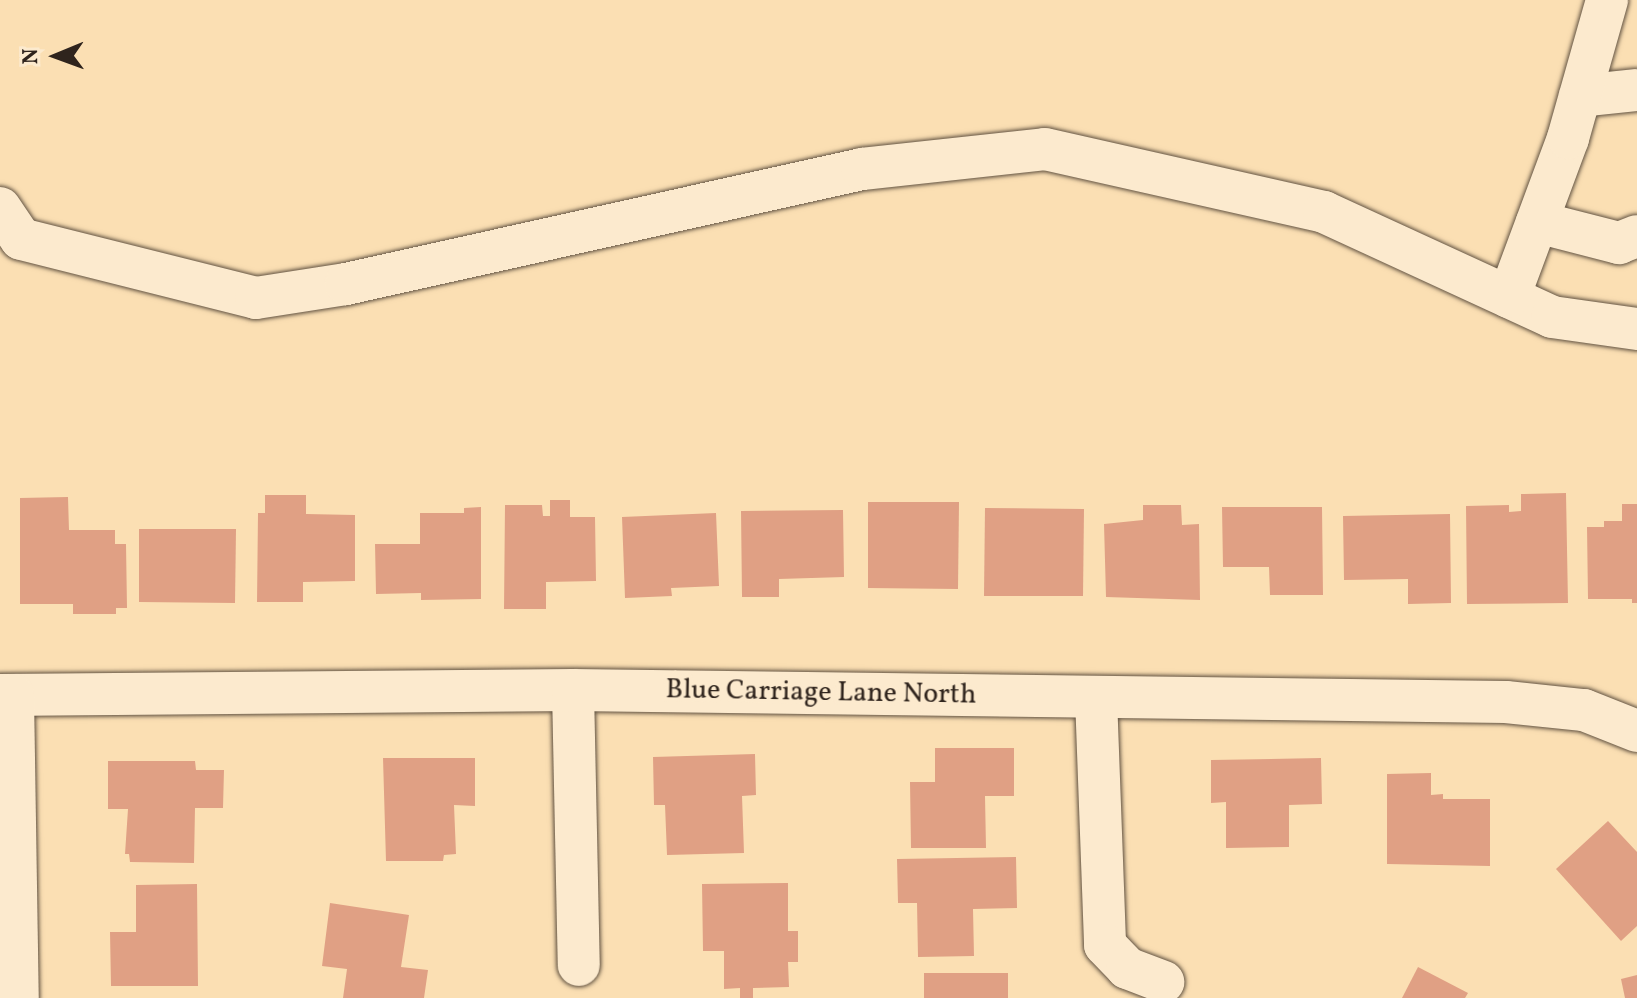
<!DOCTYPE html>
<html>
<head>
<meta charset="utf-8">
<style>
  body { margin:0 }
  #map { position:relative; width:1637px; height:998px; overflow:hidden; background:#fbdfb3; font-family:Vollkorn,serif }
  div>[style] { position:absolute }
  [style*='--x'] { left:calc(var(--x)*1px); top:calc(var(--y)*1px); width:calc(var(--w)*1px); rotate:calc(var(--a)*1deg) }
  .building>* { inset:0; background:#e0a084 }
  .roads { filter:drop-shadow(0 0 2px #625342) drop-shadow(0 0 2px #625342) }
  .minor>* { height:42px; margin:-21px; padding:0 21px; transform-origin:21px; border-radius:21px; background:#fceace }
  span { translate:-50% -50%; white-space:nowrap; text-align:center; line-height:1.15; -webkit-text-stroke:8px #fceace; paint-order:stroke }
  .street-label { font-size:28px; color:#2f241d }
  .north { position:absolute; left:16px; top:16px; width:80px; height:80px; -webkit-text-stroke:6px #fceace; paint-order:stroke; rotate:269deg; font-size:22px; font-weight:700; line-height:32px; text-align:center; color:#2f241d }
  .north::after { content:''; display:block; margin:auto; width:28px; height:36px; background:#2f241d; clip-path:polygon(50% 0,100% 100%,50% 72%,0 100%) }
</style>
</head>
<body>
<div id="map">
  <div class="building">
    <div style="clip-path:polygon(1566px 493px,1568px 603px,1467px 604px,1466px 506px,1509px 505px,1509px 512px,1521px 511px,1521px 494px)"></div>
    <div style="clip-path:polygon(265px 495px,306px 495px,306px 514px,355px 515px,355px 581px,303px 582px,303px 602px,257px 602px,258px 513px,265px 513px)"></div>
    <div style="clip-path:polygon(68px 497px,69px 530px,115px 530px,115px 544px,126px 544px,127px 608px,116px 608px,116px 614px,73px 614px,73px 604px,20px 604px,20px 498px)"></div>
    <div style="clip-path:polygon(550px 500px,570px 500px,570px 517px,595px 517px,596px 581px,546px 582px,546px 609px,504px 609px,505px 505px,542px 505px,543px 516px,550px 516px)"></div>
    <div style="clip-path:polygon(868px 502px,959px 502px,958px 589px,868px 588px)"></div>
    <div style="clip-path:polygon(1622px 504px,1637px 504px,1637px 603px,1632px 603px,1632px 599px,1588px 599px,1587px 527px,1604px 527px,1604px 521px,1622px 521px)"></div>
    <div style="clip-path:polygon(1143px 505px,1181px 505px,1182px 525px,1199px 524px,1200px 600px,1106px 597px,1104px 524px,1143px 520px)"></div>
    <div style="clip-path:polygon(481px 507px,481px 599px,421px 600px,421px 593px,376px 594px,375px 544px,420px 544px,420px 513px,464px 513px,464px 508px)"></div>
    <div style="clip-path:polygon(1222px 507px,1322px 507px,1323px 595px,1270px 595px,1269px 567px,1223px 567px)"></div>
    <div style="clip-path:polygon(985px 508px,1084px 509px,1083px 596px,984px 596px)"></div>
    <div style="clip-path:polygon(843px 510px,844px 577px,779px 579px,779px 597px,742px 597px,741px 511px)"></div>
    <div style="clip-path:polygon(716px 513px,719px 586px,671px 588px,672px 596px,625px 598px,622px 517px)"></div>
    <div style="clip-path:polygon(1450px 514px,1451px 603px,1408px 604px,1408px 579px,1344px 580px,1343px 516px)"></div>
    <div style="clip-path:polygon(139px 529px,236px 529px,235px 603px,139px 602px)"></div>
    <div style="clip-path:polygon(935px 748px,1014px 748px,1014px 796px,985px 796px,986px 848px,911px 848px,910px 782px,935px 782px)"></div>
    <div style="clip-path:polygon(755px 754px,756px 795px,742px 796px,744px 853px,667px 855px,665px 805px,654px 805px,653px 757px)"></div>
    <div style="clip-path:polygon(383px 758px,475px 758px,475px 806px,454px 805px,456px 854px,444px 855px,443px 861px,386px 861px)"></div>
    <div style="clip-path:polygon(1321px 758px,1322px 804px,1289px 805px,1289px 847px,1226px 848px,1226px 802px,1211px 803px,1211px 760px)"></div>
    <div style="clip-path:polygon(108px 761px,195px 761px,196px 770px,224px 770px,223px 808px,195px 808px,194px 863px,130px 862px,129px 854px,125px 854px,128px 809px,108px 809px)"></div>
    <div style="clip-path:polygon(1431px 773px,1431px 795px,1443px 794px,1443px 799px,1490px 799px,1490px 866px,1387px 864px,1387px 774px)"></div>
    <div style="clip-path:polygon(1608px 821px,1637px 852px,1637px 926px,1621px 941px,1556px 869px)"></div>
    <div style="clip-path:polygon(1016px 857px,1017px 908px,973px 909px,974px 956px,918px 957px,917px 903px,898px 903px,897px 859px)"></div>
    <div style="clip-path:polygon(788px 883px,788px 931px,798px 931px,798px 962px,788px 962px,789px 987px,753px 988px,753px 998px,740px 998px,740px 988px,724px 989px,724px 951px,703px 951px,702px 884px)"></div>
    <div style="clip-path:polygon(197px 884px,198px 986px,111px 986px,110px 932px,136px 932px,136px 885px)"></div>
    <div style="clip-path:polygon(330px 903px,409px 915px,401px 967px,428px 970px,424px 998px,343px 998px,347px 969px,322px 966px)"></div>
    <div style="clip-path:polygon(1418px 967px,1468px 993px,1465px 998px,1402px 998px)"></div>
    <div style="clip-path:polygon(924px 973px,1008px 973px,1008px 998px,924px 998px)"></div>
    <div style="clip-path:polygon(1637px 975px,1637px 998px,1625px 998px,1621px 979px)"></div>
  </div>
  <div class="roads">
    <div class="minor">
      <div style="--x:1580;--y:96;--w:57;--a:-6"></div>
      <div style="--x:0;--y:208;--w:37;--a:56"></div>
      <div style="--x:21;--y:239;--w:242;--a:14.1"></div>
      <div style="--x:256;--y:298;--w:91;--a:-8.8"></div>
      <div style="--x:346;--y:284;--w:529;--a:-12.56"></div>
      <div style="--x:862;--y:169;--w:184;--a:-6.2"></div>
      <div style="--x:1045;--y:149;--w:286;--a:12.7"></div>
      <div style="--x:1324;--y:212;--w:251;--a:24.7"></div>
      <div style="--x:1552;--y:317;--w:86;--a:8"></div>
      <div style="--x:1537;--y:222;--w:85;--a:14.4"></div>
      <div style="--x:1619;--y:243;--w:19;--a:-21"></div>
      <div style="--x:1509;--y:297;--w:170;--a:-69.6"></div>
      <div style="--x:1568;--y:138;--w:143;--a:-74.2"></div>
      <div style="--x:573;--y:690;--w:275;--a:88.8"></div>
      <div style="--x:0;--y:695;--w:573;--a:-0.5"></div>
      <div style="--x:573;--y:690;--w:933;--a:0.74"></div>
      <div style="--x:1506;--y:702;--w:78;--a:5.9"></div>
      <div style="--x:1584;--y:710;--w:57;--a:21.6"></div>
      <div style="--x:13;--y:695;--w:303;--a:89.1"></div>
      <div style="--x:1096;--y:697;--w:248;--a:87.9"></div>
      <div style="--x:1105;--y:945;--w:32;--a:46"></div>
      <div style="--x:1127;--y:968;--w:39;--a:21"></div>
    </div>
  </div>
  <div class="street-label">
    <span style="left:821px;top:693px;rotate:1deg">Blue Carriage Lane North</span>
  </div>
  <div class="north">N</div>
</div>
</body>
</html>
